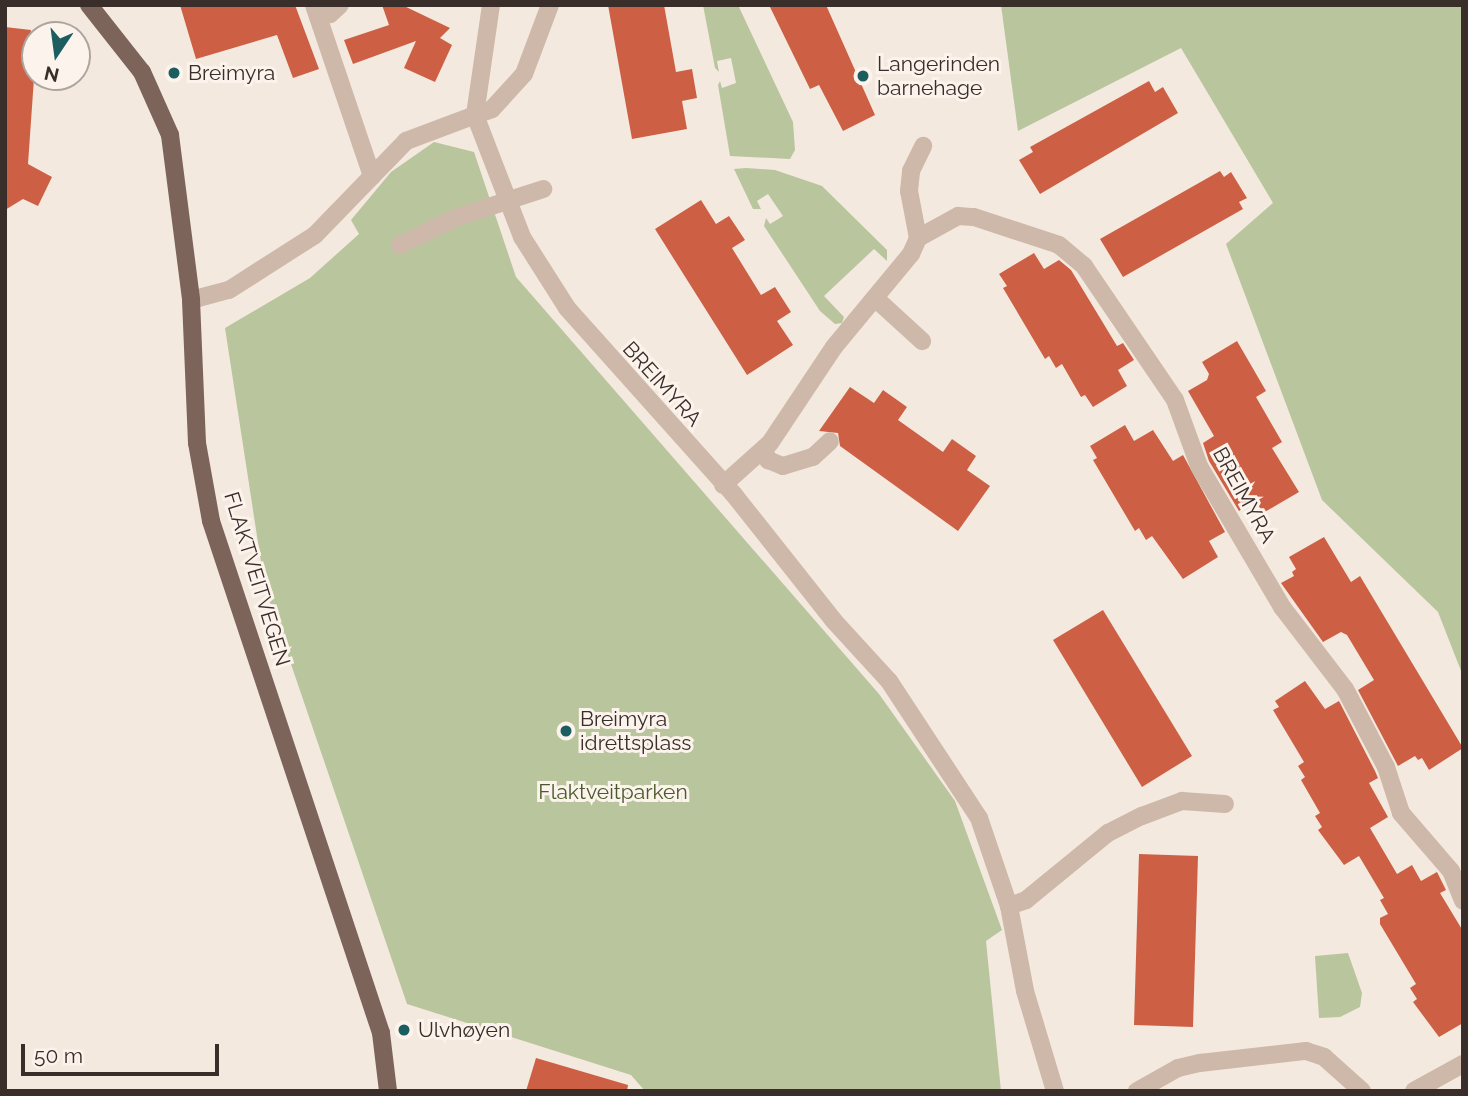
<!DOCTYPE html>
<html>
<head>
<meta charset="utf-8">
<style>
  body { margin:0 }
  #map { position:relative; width:1468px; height:1096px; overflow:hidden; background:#f4e9df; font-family:Raleway,sans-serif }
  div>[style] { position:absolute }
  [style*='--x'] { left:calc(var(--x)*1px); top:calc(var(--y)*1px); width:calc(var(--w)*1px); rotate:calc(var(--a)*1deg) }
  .green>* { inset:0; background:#b9c59d }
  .building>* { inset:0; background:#cd6044 }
  .minor>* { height:18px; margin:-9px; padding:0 9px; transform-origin:9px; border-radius:9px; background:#ceb8a9 }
  .major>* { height:18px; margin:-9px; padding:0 9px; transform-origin:9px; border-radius:9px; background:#7d645a }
  .dots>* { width:19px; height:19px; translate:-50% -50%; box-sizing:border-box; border:4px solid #fbf3ec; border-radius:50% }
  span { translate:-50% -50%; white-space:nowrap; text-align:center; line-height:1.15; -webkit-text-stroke:6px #fbf3ec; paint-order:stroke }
  .poi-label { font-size:21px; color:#3a2e2a }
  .left { translate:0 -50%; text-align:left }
  .street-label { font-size:21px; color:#3a2e2a }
  .park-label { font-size:21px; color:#4b5a2c }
  .frame { position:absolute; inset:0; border:7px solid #3a2e2a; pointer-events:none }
  .north { position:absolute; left:21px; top:21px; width:70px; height:70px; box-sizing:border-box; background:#fbf3ec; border:2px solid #aea49e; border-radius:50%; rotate:193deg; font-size:19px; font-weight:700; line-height:28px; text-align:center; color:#3a2e2a }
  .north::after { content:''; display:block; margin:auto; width:24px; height:32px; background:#1c5d5f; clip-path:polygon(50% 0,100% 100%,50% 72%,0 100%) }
  .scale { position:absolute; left:21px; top:1044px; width:198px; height:32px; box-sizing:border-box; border:4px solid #3a2e2a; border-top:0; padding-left:9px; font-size:21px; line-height:24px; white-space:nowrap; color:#3a2e2a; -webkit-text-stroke:5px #fbf3ec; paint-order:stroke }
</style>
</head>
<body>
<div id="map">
  <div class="green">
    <div style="clip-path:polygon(703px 5px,738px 5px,793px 122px,795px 150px,790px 159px,730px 156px,718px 85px,720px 81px,722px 88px,736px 83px,731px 58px,717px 61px,719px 72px,715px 68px)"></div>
    <div style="clip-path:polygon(1001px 5px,1463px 5px,1463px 676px,1438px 612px,1322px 500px,1226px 244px,1273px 203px,1181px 48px,1018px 131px)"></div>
    <div style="clip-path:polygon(434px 142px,474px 152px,516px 277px,879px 694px,955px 801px,1002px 930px,986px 941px,1001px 1091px,645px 1091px,631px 1075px,407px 1004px,265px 588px,225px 328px,310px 278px,359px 234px,351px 220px,391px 172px)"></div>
    <div style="clip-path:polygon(746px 168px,775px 170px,822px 186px,887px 250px,887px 261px,874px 249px,824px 296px,844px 317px,842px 323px,835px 324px,820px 311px,764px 226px,766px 218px,770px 224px,783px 216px,768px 194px,757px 201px,761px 209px,753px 209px,734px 169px)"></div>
    <div style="clip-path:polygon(1348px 953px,1362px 993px,1360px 1007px,1340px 1017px,1319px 1018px,1315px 956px)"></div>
  </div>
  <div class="building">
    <div style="clip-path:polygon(180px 5px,295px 5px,319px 69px,293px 78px,277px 35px,196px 59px)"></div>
    <div style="clip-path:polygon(382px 5px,402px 5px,450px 28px,440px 38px,452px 45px,435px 82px,404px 68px,416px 41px,353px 64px,344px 40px,389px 25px)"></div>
    <div style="clip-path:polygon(608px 5px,664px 5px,676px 72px,692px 69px,697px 98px,682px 101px,687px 129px,632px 139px)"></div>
    <div style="clip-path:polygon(769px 5px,826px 5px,875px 115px,843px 131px,819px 85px,810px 89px)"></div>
    <div style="clip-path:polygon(5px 27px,31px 30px,28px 60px,35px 64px,28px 164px,52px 177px,38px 206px,23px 199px,5px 210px)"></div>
    <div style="clip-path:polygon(1149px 81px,1155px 92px,1163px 87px,1178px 113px,1040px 194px,1019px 160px,1033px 152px,1030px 147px)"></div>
    <div style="clip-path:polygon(1220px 171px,1224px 177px,1231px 172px,1247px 198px,1239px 202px,1243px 209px,1123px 277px,1100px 239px)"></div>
    <div style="clip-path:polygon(701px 200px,716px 224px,729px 216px,745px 240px,732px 248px,761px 295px,775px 287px,791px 312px,777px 321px,793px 345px,747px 375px,655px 229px)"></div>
    <div style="clip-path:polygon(1034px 253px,1044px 269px,1059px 260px,1071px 270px,1117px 346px,1123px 343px,1134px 360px,1118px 370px,1127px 386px,1093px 407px,1085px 395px,1081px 397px,1062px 364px,1056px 368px,1049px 356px,1045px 359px,1003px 288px,1007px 286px,999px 274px)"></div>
    <div style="clip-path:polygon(1237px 341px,1266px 391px,1256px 397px,1282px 442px,1272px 448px,1299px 492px,1263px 513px,1256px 501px,1239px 511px,1209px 461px,1203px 443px,1214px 436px,1188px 391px,1207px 380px,1209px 374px,1202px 362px)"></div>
    <div style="clip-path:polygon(850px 387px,874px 403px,883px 390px,907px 407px,898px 420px,943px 452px,952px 439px,976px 456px,967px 470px,990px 486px,958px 531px,840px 446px,838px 433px,819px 431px)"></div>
    <div style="clip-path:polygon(1125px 425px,1134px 441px,1153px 430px,1173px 461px,1183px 455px,1225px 532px,1209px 541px,1218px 557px,1183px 579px,1152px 536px,1146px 540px,1139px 528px,1135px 531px,1093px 460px,1097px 458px,1090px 446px)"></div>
    <div style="clip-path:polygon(1324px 537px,1351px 582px,1360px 576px,1463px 748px,1429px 770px,1422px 758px,1418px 760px,1415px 756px,1398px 766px,1358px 690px,1374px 680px,1347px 635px,1341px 632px,1323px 642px,1281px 583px,1294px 576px,1292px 572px,1296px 569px,1289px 557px)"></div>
    <div style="clip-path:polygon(1103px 610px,1192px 756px,1142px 787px,1053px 640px)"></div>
    <div style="clip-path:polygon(1305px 681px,1325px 709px,1339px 701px,1375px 771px,1378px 778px,1369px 783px,1388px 817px,1370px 828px,1397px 874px,1412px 865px,1421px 881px,1437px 872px,1446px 890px,1440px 893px,1463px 931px,1463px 1023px,1439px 1037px,1413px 1002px,1417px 999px,1410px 988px,1416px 984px,1380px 924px,1380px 918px,1388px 914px,1380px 900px,1384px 898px,1359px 856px,1344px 865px,1318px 830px,1322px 827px,1315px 816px,1320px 813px,1301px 780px,1305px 777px,1298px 766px,1304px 762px,1273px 710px,1279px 707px,1275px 701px)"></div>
    <div style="clip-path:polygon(1139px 854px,1198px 856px,1193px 1027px,1134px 1025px)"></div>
    <div style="clip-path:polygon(536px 1058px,628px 1085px,627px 1091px,526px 1091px)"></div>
  </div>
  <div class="minor">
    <div style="--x:314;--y:5;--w:181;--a:71.3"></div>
    <div style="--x:491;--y:5;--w:111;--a:98.3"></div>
    <div style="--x:475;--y:115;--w:18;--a:-19"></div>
    <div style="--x:492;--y:109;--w:47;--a:-47.6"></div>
    <div style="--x:524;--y:74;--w:74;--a:-69.4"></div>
    <div style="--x:318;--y:16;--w:12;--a:-9"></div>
    <div style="--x:330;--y:14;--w:13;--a:-42"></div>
    <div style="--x:918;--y:238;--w:46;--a:-28.8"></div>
    <div style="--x:958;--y:216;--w:16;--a:4"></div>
    <div style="--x:974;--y:217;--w:89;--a:18.2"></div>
    <div style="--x:1059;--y:245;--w:33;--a:40"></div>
    <div style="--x:1084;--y:266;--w:162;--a:55.8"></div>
    <div style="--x:1175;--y:400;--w:70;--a:70"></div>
    <div style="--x:1199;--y:466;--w:164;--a:59.5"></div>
    <div style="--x:1282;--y:607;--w:103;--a:52.5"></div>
    <div style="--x:1345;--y:689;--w:88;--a:62.3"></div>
    <div style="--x:1386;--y:767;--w:48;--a:71.9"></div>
    <div style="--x:1401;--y:813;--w:77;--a:49.2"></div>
    <div style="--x:1451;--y:871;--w:32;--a:68"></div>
    <div style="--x:400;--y:245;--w:61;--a:-26.1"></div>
    <div style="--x:455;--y:218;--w:93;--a:-18.2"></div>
    <div style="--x:875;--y:298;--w:64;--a:42.5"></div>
    <div style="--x:191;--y:300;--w:39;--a:-15"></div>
    <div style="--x:229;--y:290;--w:102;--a:-32.6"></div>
    <div style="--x:315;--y:235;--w:131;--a:-45.9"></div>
    <div style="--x:406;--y:141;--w:74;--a:-20.6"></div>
    <div style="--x:475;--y:115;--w:131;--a:68.9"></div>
    <div style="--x:522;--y:237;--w:84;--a:57.6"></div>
    <div style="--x:567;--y:308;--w:252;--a:48.2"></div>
    <div style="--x:735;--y:496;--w:159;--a:51.6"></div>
    <div style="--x:834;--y:621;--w:81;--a:47.5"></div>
    <div style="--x:889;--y:681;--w:164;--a:56.7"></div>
    <div style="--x:979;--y:818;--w:93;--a:71.2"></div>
    <div style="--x:1009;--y:906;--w:86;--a:79.3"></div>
    <div style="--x:1025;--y:991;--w:104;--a:73.3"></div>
    <div style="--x:764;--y:449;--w:12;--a:70"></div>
    <div style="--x:768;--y:460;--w:16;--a:22"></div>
    <div style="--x:783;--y:466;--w:31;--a:-17"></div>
    <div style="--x:813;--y:457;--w:23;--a:-43"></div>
    <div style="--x:723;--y:485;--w:63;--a:-41.8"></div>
    <div style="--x:770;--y:443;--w:115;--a:-56.3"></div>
    <div style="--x:834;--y:347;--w:121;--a:-50.4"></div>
    <div style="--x:911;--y:254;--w:17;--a:-66"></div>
    <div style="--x:918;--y:238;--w:48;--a:-100.8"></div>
    <div style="--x:909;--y:191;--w:20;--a:-84"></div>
    <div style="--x:911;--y:171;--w:28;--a:-64"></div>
    <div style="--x:1009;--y:906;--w:18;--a:-19"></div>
    <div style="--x:1026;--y:900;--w:106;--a:-39.3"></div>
    <div style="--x:1108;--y:833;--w:38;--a:-27"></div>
    <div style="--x:1142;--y:816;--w:43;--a:-20.6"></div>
    <div style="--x:1182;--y:801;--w:43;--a:4"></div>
    <div style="--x:1137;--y:1091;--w:47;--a:-29.3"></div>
    <div style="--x:1178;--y:1068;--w:23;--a:-13"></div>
    <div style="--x:1200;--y:1063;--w:107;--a:-6.5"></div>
    <div style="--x:1306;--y:1051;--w:19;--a:18"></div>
    <div style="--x:1324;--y:1057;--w:51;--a:41.8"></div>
    <div style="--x:1414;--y:1091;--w:56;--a:-28.9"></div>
  </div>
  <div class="major">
    <div style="--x:89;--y:5;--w:85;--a:51.7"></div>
    <div style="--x:142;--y:72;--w:69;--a:66"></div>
    <div style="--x:170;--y:135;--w:166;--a:82.7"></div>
    <div style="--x:191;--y:300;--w:143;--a:87.6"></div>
    <div style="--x:197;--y:443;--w:79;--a:79.8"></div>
    <div style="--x:211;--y:521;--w:539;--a:71.63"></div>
    <div style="--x:381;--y:1033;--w:58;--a:83.1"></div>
  </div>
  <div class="dots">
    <div style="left:174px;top:73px;background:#1c5d5f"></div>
    <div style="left:863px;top:76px;background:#1c5d5f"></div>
    <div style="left:566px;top:731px;background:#1c5d5f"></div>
    <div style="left:404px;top:1030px;background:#1c5d5f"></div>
  </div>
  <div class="poi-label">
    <span class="left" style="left:877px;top:76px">Langerinden<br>barnehage</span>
    <span class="left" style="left:188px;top:73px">Breimyra</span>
    <span class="left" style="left:580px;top:731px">Breimyra<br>idrettsplass</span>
    <span class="left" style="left:418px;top:1030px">Ulvhøyen</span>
  </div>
  <div class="street-label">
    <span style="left:662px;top:384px;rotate:48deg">BREIMYRA</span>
    <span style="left:1244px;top:495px;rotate:61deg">BREIMYRA</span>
    <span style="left:257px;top:579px;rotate:73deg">FLAKTVEITVEGEN</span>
  </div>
  <div class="park-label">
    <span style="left:613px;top:792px">Flaktveitparken</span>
  </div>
  <div class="frame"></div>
  <div class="north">N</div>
  <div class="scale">50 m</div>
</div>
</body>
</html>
